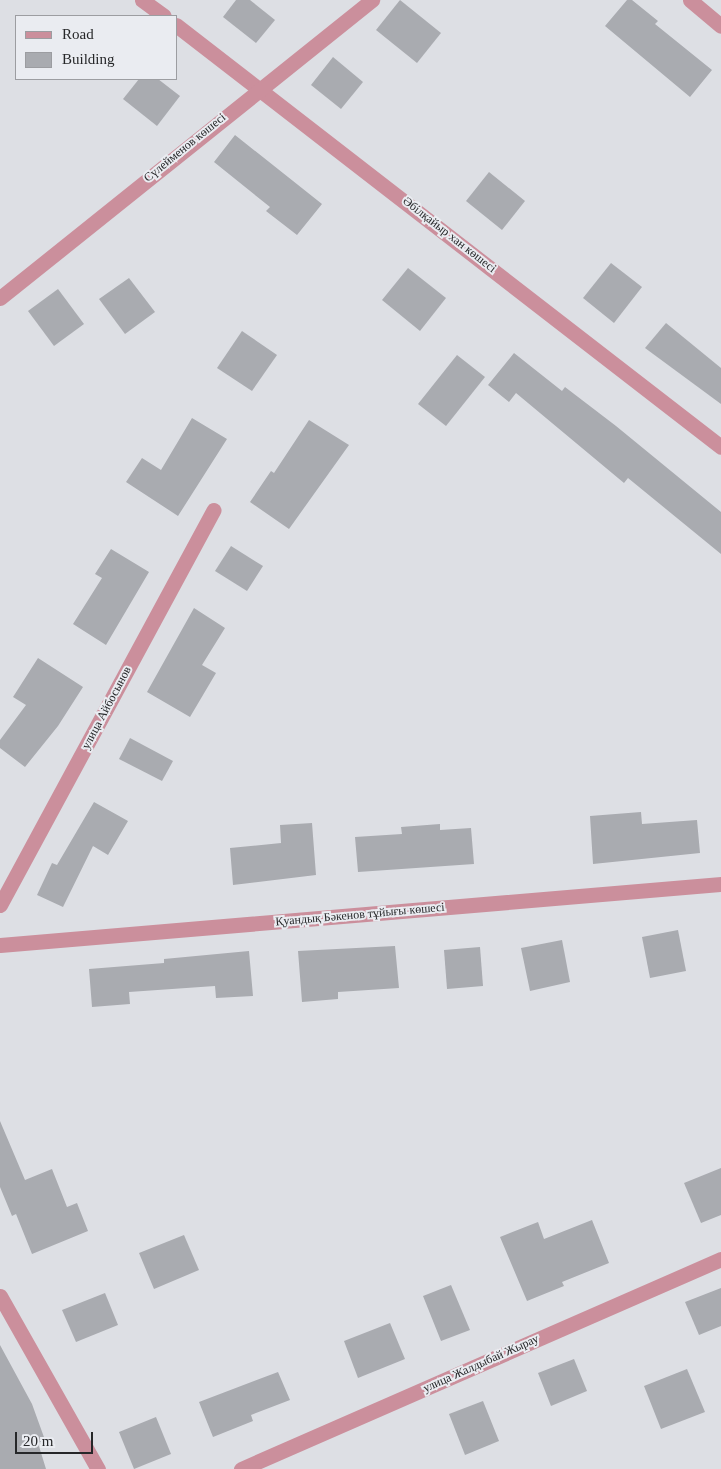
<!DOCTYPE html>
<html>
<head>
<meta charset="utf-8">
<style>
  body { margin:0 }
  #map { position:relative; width:721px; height:1469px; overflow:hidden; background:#dddfe4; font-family:Georgia,serif }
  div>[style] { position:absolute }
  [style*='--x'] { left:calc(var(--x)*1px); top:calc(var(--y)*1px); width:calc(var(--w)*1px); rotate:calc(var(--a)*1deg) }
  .building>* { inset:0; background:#a9abb0 }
  .street>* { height:15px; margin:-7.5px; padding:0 7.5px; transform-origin:7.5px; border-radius:7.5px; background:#cb8f9c }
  span { translate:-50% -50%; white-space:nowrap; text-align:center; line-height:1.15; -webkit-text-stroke:4px #eaecf1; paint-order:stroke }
  .street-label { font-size:12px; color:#262729 }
  .legend { position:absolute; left:15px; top:15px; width:162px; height:65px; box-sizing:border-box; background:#eaecf1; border:1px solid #9c9da1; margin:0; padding:6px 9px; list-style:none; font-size:15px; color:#262729 }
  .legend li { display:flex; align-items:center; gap:10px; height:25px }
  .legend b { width:25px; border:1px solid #9c9da1 }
  .scale { position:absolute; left:15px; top:1432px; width:78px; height:22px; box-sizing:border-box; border:2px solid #262729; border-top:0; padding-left:6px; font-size:15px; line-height:18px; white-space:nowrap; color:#262729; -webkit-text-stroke:4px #eaecf1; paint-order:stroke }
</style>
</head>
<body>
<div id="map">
  <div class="building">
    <div style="clip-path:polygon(236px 0,250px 0,275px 20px,256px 43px,223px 17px)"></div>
    <div style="clip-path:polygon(400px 0,441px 33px,417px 63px,376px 30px)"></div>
    <div style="clip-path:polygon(627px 0,632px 0,658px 21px,655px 24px,712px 70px,690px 97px,605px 26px)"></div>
    <div style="clip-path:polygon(333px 57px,363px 82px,341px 109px,311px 85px)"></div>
    <div style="clip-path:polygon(139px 79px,158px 79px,180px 96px,157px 126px,123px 99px)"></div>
    <div style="clip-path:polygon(235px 135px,322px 204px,297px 235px,266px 211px,270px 207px,214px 162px)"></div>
    <div style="clip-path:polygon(489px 172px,525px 201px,502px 230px,466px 201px)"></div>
    <div style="clip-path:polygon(611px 263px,642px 287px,614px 323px,583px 298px)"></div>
    <div style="clip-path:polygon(408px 268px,446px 298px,420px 331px,382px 300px)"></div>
    <div style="clip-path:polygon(129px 278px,155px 312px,125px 334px,99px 299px)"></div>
    <div style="clip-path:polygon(58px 289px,84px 324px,54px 346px,28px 311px)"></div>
    <div style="clip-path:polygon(666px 323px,721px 368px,721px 404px,645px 348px)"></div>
    <div style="clip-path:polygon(242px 331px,277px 355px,252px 391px,217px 368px)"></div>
    <div style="clip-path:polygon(514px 353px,562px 391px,565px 387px,616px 426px,721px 512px,721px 554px,628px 478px,624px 483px,516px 393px,509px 402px,488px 385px)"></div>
    <div style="clip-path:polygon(457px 355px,485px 377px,446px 426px,418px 404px)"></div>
    <div style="clip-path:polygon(192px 418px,227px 439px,178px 516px,126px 482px,142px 458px,161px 470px)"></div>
    <div style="clip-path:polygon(309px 420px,349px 445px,289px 529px,250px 502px,271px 471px,274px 473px)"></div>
    <div style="clip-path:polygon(231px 546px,263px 566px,247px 591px,215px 571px)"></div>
    <div style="clip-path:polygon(111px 549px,149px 572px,106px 645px,73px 624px,102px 578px,95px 574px)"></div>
    <div style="clip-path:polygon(194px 608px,225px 628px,202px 665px,216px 673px,190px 717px,147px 692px)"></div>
    <div style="clip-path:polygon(38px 658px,83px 687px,58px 726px,25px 767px,0 748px,0 740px,26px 705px,13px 697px)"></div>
    <div style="clip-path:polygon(130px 738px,173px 761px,162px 781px,119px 759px)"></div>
    <div style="clip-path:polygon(94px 802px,128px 821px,108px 855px,93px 846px,63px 907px,37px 895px,52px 863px,57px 865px)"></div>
    <div style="clip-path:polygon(641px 812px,642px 824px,697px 820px,700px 853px,593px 864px,590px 816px)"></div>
    <div style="clip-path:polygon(312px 823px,316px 875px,233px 885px,230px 848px,281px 843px,280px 825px)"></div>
    <div style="clip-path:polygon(440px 824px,440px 830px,471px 828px,474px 864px,358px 872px,355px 837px,402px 834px,401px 827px)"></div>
    <div style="clip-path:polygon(678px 930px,686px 971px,650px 978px,642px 937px)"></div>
    <div style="clip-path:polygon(562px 940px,570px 982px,530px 991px,521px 948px)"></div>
    <div style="clip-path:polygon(395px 946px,399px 988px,338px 992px,338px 999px,302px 1002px,298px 951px)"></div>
    <div style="clip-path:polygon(480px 947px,483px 986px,447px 989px,444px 950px)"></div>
    <div style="clip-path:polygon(249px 951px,253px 996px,216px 998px,215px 986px,129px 992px,130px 1004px,92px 1007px,89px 969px,164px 963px,164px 959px)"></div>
    <div style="clip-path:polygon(0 1121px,25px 1180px,52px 1169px,67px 1207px,77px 1203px,88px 1231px,32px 1254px,16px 1214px,12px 1216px,0 1187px)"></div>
    <div style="clip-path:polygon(721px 1168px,721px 1215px,701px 1223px,684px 1183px)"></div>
    <div style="clip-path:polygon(592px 1220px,609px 1263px,562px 1282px,564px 1286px,527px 1301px,500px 1237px,538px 1222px,544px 1239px)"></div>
    <div style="clip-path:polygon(184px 1235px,199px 1270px,154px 1289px,139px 1253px)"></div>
    <div style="clip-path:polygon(451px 1285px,470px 1330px,441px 1341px,423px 1296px)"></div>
    <div style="clip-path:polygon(721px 1288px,721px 1326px,699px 1335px,685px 1302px)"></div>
    <div style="clip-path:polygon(105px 1293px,118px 1325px,76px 1342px,62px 1310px)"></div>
    <div style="clip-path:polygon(390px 1323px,405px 1359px,358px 1378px,344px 1341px)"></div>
    <div style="clip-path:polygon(0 1345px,32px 1404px,45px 1440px,38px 1443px,46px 1469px,0 1469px)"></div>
    <div style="clip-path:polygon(574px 1359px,587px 1391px,551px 1406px,538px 1373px)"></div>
    <div style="clip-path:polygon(687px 1369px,705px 1412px,661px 1429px,644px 1386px)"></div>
    <div style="clip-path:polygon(278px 1372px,290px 1400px,251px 1415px,253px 1421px,213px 1437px,199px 1402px)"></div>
    <div style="clip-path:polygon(483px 1401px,499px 1441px,465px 1455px,449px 1414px)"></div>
    <div style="clip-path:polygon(156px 1417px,171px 1454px,134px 1469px,119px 1432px)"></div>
  </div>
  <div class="street">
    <div style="--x:142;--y:0;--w:27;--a:36"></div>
    <div style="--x:690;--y:0;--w:40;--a:40"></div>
    <div style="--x:176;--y:25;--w:689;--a:37.75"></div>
    <div style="--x:0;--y:298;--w:477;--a:-38.7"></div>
    <div style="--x:0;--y:905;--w:449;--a:-61.6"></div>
    <div style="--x:0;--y:945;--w:724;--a:-4.84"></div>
    <div style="--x:0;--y:1296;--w:199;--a:60.5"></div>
    <div style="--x:241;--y:1469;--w:524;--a:-23.63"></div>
  </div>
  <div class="street-label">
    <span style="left:185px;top:148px;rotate:-39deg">Сүлейменов көшесі</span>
    <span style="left:449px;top:235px;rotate:38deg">Әбілқайыр хан көшесі</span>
    <span style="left:107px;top:708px;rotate:-62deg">улица Айбосынов</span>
    <span style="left:360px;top:915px;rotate:-5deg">Қуандық Бәкенов тұйығы көшесі</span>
    <span style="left:481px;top:1364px;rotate:-24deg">улица Жалдыбай Жырау</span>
  </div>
  <ul class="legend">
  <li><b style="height:6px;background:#cb8f9c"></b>Road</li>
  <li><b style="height:14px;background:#a9abb0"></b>Building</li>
  </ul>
  <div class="scale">20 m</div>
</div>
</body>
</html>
